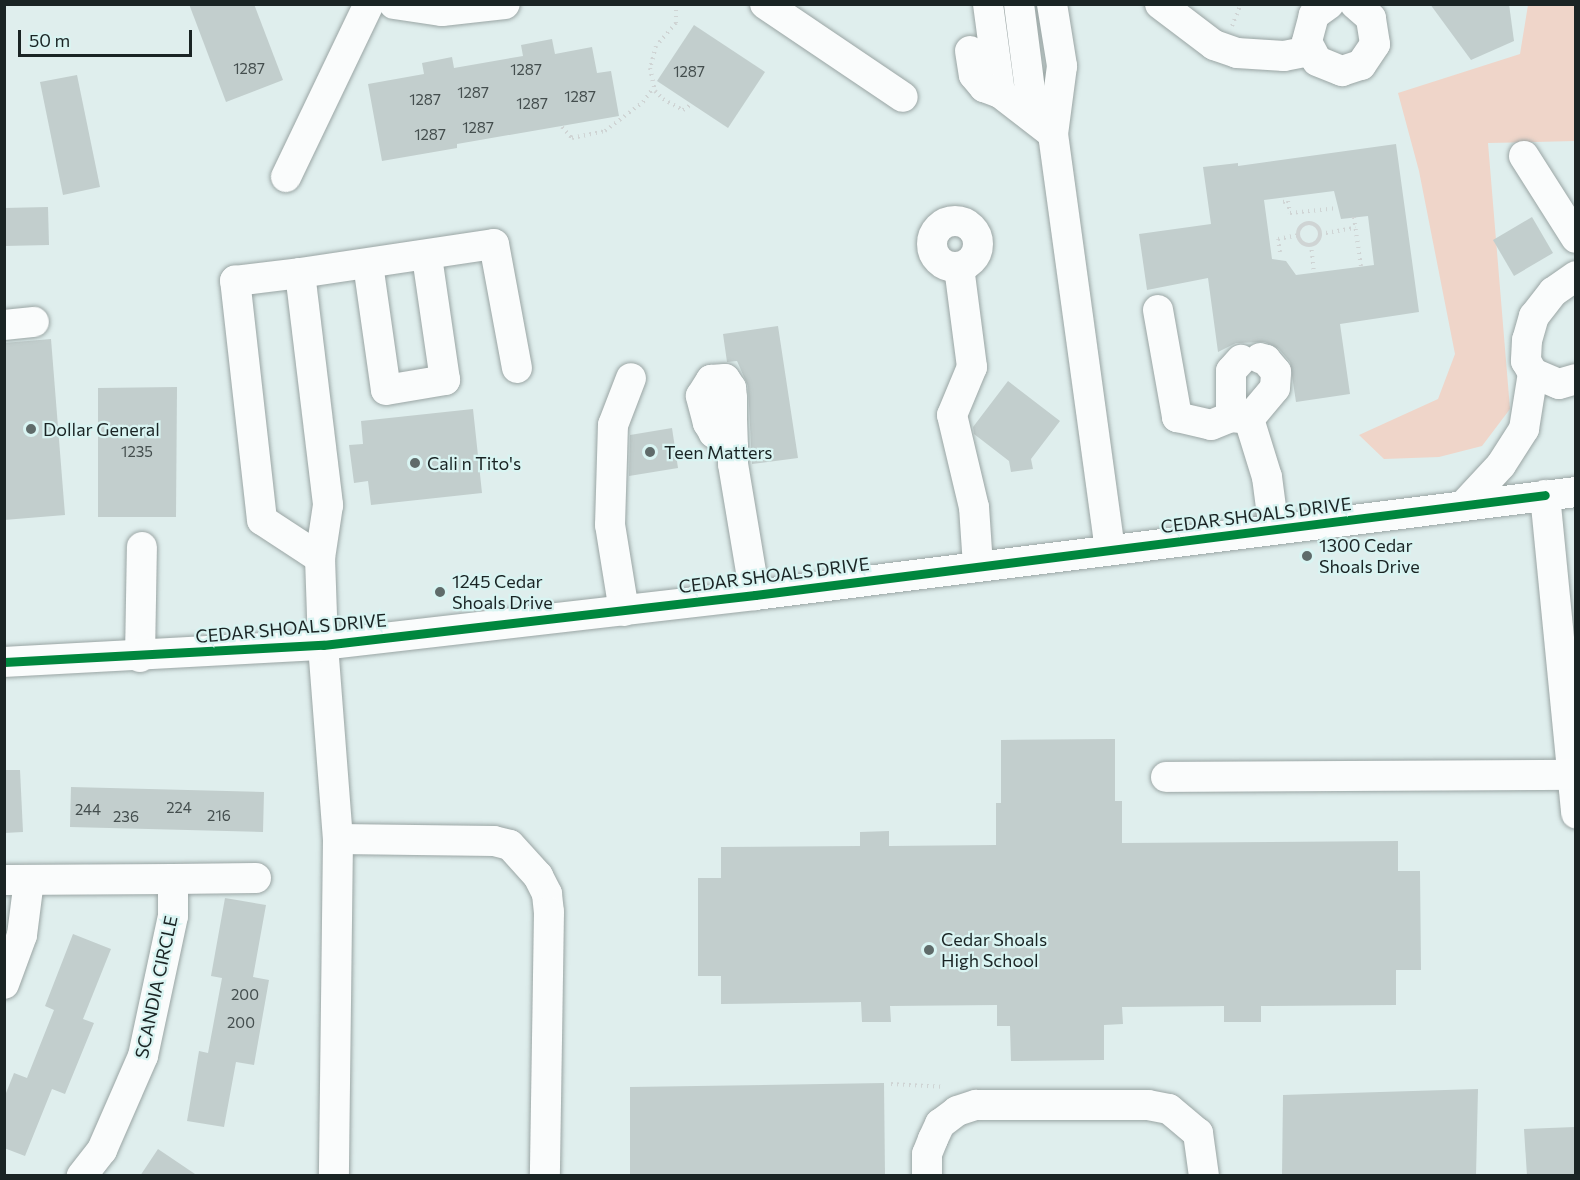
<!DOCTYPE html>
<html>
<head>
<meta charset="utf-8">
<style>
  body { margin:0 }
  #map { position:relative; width:1580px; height:1180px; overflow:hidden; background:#dfeeed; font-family:Commissioner,sans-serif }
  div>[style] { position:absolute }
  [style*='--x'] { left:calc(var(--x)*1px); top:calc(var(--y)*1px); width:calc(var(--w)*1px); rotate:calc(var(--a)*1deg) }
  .green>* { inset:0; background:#efd5c9 }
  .building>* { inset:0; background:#c2cecd }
  .path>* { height:4px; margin-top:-2px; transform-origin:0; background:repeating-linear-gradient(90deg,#cfd4d4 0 1.5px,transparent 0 6px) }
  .path>.ring { margin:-2px; padding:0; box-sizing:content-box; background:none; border:4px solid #cfd4d4; border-radius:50% }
  .roads { filter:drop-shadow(0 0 2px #9aa5a4) drop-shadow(0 0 2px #9aa5a4) }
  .minor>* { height:30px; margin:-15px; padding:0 15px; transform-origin:15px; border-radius:15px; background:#fafcfc }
  .minor>.ring { margin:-15px; padding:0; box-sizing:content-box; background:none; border:30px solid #fafcfc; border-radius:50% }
  .cycleway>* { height:9px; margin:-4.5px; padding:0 4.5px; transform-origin:4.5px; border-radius:4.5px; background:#00873e }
  .dots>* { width:16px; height:16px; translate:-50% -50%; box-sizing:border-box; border:3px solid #d9f4f2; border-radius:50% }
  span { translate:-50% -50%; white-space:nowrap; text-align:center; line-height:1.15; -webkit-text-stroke:4.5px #d9f4f2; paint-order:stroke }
  .number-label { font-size:15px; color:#444e4e }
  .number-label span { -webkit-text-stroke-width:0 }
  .poi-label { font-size:18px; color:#1a2424 }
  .left { translate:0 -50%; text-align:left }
  .street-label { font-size:18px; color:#1a2424 }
  .frame { position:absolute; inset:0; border:6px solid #1a2424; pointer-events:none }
  .scale { position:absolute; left:18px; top:30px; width:174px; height:27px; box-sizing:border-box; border:3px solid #1a2424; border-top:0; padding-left:8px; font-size:18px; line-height:21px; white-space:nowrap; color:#1a2424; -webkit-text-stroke:4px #d9f4f2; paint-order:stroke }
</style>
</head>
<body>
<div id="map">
  <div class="green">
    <div style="clip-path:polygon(1528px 5px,1575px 5px,1575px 141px,1488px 143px,1510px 409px,1482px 446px,1439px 457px,1384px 459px,1359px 435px,1438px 399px,1455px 354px,1419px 171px,1398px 93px,1520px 54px)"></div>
  </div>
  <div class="building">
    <div style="clip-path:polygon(189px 4px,254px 4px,283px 80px,226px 102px)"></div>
    <div style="clip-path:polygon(1430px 4px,1509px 4px,1514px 41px,1471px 60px)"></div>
    <div style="clip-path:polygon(694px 25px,765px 72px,728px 128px,657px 81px)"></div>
    <div style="clip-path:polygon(552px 39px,555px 54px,592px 47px,597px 73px,611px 71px,619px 116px,457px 144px,457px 148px,382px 161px,368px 84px,424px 74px,422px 63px,452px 57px,454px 68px,523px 56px,521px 45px)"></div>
    <div style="clip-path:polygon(77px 75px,100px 187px,63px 195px,40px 82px)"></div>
    <div style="clip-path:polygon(evenodd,1396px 144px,1419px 312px,1340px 324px,1350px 394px,1296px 402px,1290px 362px,1279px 349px,1265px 342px,1236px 343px,1218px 352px,1208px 278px,1147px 290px,1139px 234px,1211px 224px,1203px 167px,1238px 163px,1238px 166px,1396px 144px,1334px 191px,1341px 219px,1368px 216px,1374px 265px,1296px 275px,1286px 261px,1272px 259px,1264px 200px,1334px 191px)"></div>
    <div style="clip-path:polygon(48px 207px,49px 245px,4px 246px,4px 208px)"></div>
    <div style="clip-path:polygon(1532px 217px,1553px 253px,1514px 276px,1493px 240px)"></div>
    <div style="clip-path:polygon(778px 326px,798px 458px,752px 464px,748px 386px,737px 361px,727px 362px,723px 334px)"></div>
    <div style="clip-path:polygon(51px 339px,65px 515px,4px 520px,4px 343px)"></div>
    <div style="clip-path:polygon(1008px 381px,1060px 421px,1031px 459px,1033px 469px,1011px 472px,1009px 461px,974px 434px,973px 427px)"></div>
    <div style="clip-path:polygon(177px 387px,176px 517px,98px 517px,98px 388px)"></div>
    <div style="clip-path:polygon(473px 409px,482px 493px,371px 505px,368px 481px,354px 483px,349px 445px,363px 444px,361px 421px)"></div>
    <div style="clip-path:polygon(672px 428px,678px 468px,629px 476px,630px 435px)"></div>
    <div style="clip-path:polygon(1115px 739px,1115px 801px,1122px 801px,1122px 843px,1398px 841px,1398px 871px,1420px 871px,1421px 970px,1396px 970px,1396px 1005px,1261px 1006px,1261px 1022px,1224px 1022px,1224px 1006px,1122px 1007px,1123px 1024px,1104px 1025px,1104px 1060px,1011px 1061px,1010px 1026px,997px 1026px,997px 1005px,890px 1006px,891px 1022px,862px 1022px,861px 1002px,721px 1004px,721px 976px,698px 976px,698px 878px,721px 878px,721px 847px,860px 846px,860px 832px,889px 831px,889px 846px,996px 845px,996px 803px,1001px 803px,1001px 740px)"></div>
    <div style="clip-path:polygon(4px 770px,20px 770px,23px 832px,4px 833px)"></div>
    <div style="clip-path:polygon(71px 787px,264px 792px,263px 832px,70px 827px)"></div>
    <div style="clip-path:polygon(225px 898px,266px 905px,253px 977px,269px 980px,254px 1065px,236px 1062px,224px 1127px,187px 1121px,199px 1051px,208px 1053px,222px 978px,211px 976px)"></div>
    <div style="clip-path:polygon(73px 934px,111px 949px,83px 1019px,94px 1023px,65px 1094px,52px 1089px,25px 1156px,4px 1148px,4px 1098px,14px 1073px,27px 1078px,54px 1010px,45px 1006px)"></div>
    <div style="clip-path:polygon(884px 1083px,885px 1176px,630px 1176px,630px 1087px)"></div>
    <div style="clip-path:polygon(1478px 1089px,1476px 1176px,1282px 1176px,1283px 1095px)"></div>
    <div style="clip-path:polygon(1575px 1127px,1575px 1176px,1527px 1176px,1524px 1129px)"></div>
    <div style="clip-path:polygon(158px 1149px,198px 1176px,140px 1176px)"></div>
  </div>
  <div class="path">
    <div style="--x:676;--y:4;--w:19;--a:90"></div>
    <div style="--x:676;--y:23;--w:30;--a:131"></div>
    <div style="--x:656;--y:46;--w:23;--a:105"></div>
    <div style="--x:650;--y:68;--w:24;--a:78"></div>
    <div style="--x:655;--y:91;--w:11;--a:45"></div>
    <div style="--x:663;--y:99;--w:23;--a:29"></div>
    <div style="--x:683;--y:110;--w:11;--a:-34"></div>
    <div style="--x:1232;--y:26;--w:24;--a:-68"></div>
    <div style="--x:562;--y:127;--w:15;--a:48"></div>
    <div style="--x:572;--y:138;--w:34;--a:-12"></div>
    <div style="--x:605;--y:131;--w:48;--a:-37.3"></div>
    <div style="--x:643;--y:102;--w:17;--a:-54"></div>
    <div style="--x:1283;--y:202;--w:5;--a:-11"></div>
    <div style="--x:1288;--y:201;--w:12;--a:81"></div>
    <div style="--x:1290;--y:213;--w:48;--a:-5.9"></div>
    <div style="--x:1354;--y:217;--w:50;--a:82"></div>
    <div class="ring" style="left:1298px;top:223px;width:18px;height:18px"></div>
    <div style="--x:1320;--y:234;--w:36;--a:-10"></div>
    <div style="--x:1311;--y:244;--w:29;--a:84"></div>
    <div style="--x:1280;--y:252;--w:13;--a:-99"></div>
    <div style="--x:1278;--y:239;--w:20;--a:-11"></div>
    <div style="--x:891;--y:1084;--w:54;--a:3.2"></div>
  </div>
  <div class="roads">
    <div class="minor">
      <div style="--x:394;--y:4;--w:49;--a:8.3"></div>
      <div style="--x:442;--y:11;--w:63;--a:-6.3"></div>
      <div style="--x:765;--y:4;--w:166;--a:34"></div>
      <div style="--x:988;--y:4;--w:90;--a:82.3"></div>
      <div style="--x:1000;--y:93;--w:67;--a:37.7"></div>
      <div style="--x:1053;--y:134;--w:419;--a:82.2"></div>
      <div style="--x:1019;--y:4;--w:87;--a:82.7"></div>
      <div style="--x:1030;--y:90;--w:40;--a:63.4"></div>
      <div style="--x:1052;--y:4;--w:63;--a:80.8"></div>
      <div style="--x:1062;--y:66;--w:69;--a:97.5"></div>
      <div style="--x:1160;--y:4;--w:68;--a:37.2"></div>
      <div style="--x:1214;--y:45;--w:24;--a:19"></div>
      <div style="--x:1237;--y:53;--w:47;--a:3.7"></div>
      <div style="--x:1284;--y:56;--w:26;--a:-11"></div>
      <div style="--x:1329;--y:4;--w:19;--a:144"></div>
      <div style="--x:1314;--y:15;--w:28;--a:105"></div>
      <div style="--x:1307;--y:42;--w:21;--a:62"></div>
      <div style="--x:1317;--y:61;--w:27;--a:22"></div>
      <div style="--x:1342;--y:71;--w:20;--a:-18"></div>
      <div style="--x:1361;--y:65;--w:25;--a:-56"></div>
      <div style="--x:1375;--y:44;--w:26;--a:-99"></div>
      <div style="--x:1371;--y:18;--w:21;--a:-139"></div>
      <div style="--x:970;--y:51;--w:24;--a:81"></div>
      <div style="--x:974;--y:75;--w:16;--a:50"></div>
      <div style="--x:984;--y:87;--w:17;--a:21"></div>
      <div style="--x:1524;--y:156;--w:97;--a:57.6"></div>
      <div style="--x:286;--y:177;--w:192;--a:-64.4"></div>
      <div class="ring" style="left:932px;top:221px;width:16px;height:16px"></div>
      <div style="--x:368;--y:264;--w:127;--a:81.9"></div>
      <div style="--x:386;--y:390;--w:60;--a:-9.6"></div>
      <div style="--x:445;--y:380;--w:125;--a:-98.3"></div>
      <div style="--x:959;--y:267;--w:101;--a:82.6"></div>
      <div style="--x:972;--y:367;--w:52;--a:112.6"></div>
      <div style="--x:952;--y:415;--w:95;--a:76.6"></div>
      <div style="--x:974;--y:507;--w:59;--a:86.1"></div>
      <div style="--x:300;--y:273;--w:196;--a:-8.5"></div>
      <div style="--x:494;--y:244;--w:126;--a:79.5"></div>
      <div style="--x:1576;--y:276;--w:28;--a:145"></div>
      <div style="--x:1553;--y:292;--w:31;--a:128"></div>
      <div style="--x:1534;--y:316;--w:25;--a:106"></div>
      <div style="--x:1527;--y:340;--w:21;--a:93"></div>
      <div style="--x:1526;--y:361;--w:14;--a:60"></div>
      <div style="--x:1533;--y:373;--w:28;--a:23"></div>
      <div style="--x:1559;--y:384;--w:18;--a:-16"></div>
      <div style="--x:1158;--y:310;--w:109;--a:79.9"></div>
      <div style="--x:1177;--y:417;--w:35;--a:13"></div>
      <div style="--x:1211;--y:425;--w:22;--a:-22"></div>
      <div style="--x:1231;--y:417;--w:18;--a:6"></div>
      <div style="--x:1249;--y:419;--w:61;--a:72.8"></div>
      <div style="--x:1267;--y:477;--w:53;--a:82.5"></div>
      <div style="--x:4;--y:325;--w:30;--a:-6"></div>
      <div style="--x:1231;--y:417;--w:46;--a:-90"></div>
      <div style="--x:1231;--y:371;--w:15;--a:-48"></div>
      <div style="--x:1249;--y:419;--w:40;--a:-50"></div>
      <div style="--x:1275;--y:388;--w:16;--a:-86"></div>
      <div style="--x:1276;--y:372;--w:16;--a:-130"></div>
      <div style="--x:1266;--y:360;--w:6;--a:-162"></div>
      <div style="--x:733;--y:447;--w:24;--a:-144"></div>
      <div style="--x:714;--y:433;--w:12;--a:-121"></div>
      <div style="--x:708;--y:423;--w:28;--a:-105"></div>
      <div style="--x:701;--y:396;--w:19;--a:-58"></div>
      <div style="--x:711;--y:380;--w:14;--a:-4"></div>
      <div style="--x:725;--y:379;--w:11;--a:56"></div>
      <div style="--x:731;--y:388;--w:10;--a:84"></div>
      <div style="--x:732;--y:398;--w:21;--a:90"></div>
      <div style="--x:732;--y:419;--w:28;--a:88"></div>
      <div style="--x:733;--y:447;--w:17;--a:90"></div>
      <div style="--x:733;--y:464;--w:133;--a:80.5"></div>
      <div style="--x:1545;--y:495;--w:320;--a:84.4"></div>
      <div style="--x:1464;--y:505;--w:54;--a:-47.2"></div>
      <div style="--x:1501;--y:465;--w:43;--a:-57.4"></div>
      <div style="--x:1524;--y:429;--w:57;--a:-80.9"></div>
      <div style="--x:320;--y:558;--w:69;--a:-146.8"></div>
      <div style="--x:262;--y:520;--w:241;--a:-96.4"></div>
      <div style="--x:235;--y:281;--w:65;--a:-7"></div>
      <div style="--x:300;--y:273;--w:234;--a:83.1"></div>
      <div style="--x:328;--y:505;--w:54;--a:98.6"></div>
      <div style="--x:320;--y:558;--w:87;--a:88"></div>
      <div style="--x:323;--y:645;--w:195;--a:85.6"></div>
      <div style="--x:338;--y:839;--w:337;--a:90.7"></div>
      <div style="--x:624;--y:611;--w:87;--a:-99.2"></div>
      <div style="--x:610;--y:525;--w:100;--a:-88.3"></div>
      <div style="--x:613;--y:425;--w:50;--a:-69"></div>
      <div style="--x:140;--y:657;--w:110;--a:-89"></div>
      <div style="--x:4;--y:662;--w:319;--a:-3.1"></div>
      <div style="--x:323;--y:645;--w:435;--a:-6.6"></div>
      <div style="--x:755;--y:595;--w:827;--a:-7.15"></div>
      <div style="--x:1166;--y:777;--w:406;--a:-0.3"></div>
      <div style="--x:338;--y:839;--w:156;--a:0.7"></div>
      <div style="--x:494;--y:841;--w:16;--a:14"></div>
      <div style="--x:510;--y:845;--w:42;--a:47.9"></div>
      <div style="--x:538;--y:876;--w:20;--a:63"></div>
      <div style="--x:547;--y:894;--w:18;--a:84"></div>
      <div style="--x:549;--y:912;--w:264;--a:90.9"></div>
      <div style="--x:173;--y:879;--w:83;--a:-0.7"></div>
      <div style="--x:4;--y:880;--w:169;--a:-0.3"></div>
      <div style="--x:173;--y:879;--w:37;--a:90"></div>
      <div style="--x:173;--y:916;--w:143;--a:102.1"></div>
      <div style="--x:143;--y:1056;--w:103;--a:113.6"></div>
      <div style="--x:102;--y:1150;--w:33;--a:128"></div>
      <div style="--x:4;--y:984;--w:52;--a:-69.8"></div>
      <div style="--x:22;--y:935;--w:55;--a:-82.7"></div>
      <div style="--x:927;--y:1176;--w:22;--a:-90"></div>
      <div style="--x:927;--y:1154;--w:16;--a:-68"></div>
      <div style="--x:933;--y:1139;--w:17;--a:-65"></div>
      <div style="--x:940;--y:1124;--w:21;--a:-37"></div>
      <div style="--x:957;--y:1111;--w:20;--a:-18"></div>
      <div style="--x:976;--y:1105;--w:172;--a:0"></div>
      <div style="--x:1148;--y:1105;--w:21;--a:11"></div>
      <div style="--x:1169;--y:1109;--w:38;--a:40"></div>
      <div style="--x:1198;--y:1133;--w:43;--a:82.1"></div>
    </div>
  </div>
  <div class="cycleway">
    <div style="--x:4;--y:662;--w:319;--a:-3.1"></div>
    <div style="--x:323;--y:645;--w:435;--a:-6.6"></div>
    <div style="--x:755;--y:595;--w:796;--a:-7.21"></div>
  </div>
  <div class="dots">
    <div style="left:31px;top:429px;background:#5f6b6a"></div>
    <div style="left:650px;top:452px;background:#5f6b6a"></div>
    <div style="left:415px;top:463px;background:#5f6b6a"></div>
    <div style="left:1307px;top:556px;background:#5f6b6a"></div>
    <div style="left:440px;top:592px;background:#5f6b6a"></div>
    <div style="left:929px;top:950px;background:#5f6b6a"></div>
  </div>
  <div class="number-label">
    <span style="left:249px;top:69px">1287</span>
    <span style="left:526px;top:70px">1287</span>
    <span style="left:689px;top:72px">1287</span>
    <span style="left:473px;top:93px">1287</span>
    <span style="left:580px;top:97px">1287</span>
    <span style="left:425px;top:100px">1287</span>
    <span style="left:532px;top:104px">1287</span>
    <span style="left:478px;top:128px">1287</span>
    <span style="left:430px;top:135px">1287</span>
    <span style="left:137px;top:452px">1235</span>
    <span style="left:179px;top:808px">224</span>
    <span style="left:88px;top:810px">244</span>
    <span style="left:219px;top:816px">216</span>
    <span style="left:126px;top:817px">236</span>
    <span style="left:245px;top:995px">200</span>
    <span style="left:241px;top:1023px">200</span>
  </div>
  <div class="poi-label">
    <span class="left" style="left:43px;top:429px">Dollar General</span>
    <span class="left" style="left:664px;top:452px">Teen Matters</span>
    <span class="left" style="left:427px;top:463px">Cali n Tito's</span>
    <span class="left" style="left:1319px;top:556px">1300 Cedar<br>Shoals Drive</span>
    <span class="left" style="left:452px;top:592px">1245 Cedar<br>Shoals Drive</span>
    <span class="left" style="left:941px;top:950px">Cedar Shoals<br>High School</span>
  </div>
  <div class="street-label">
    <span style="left:1256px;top:515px;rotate:-7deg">CEDAR SHOALS DRIVE</span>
    <span style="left:774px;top:575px;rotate:-7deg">CEDAR SHOALS DRIVE</span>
    <span style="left:291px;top:628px;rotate:-5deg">CEDAR SHOALS DRIVE</span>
    <span style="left:156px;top:987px;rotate:-78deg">SCANDIA CIRCLE</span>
  </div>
  <div class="frame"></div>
  <div class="scale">50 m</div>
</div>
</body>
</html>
